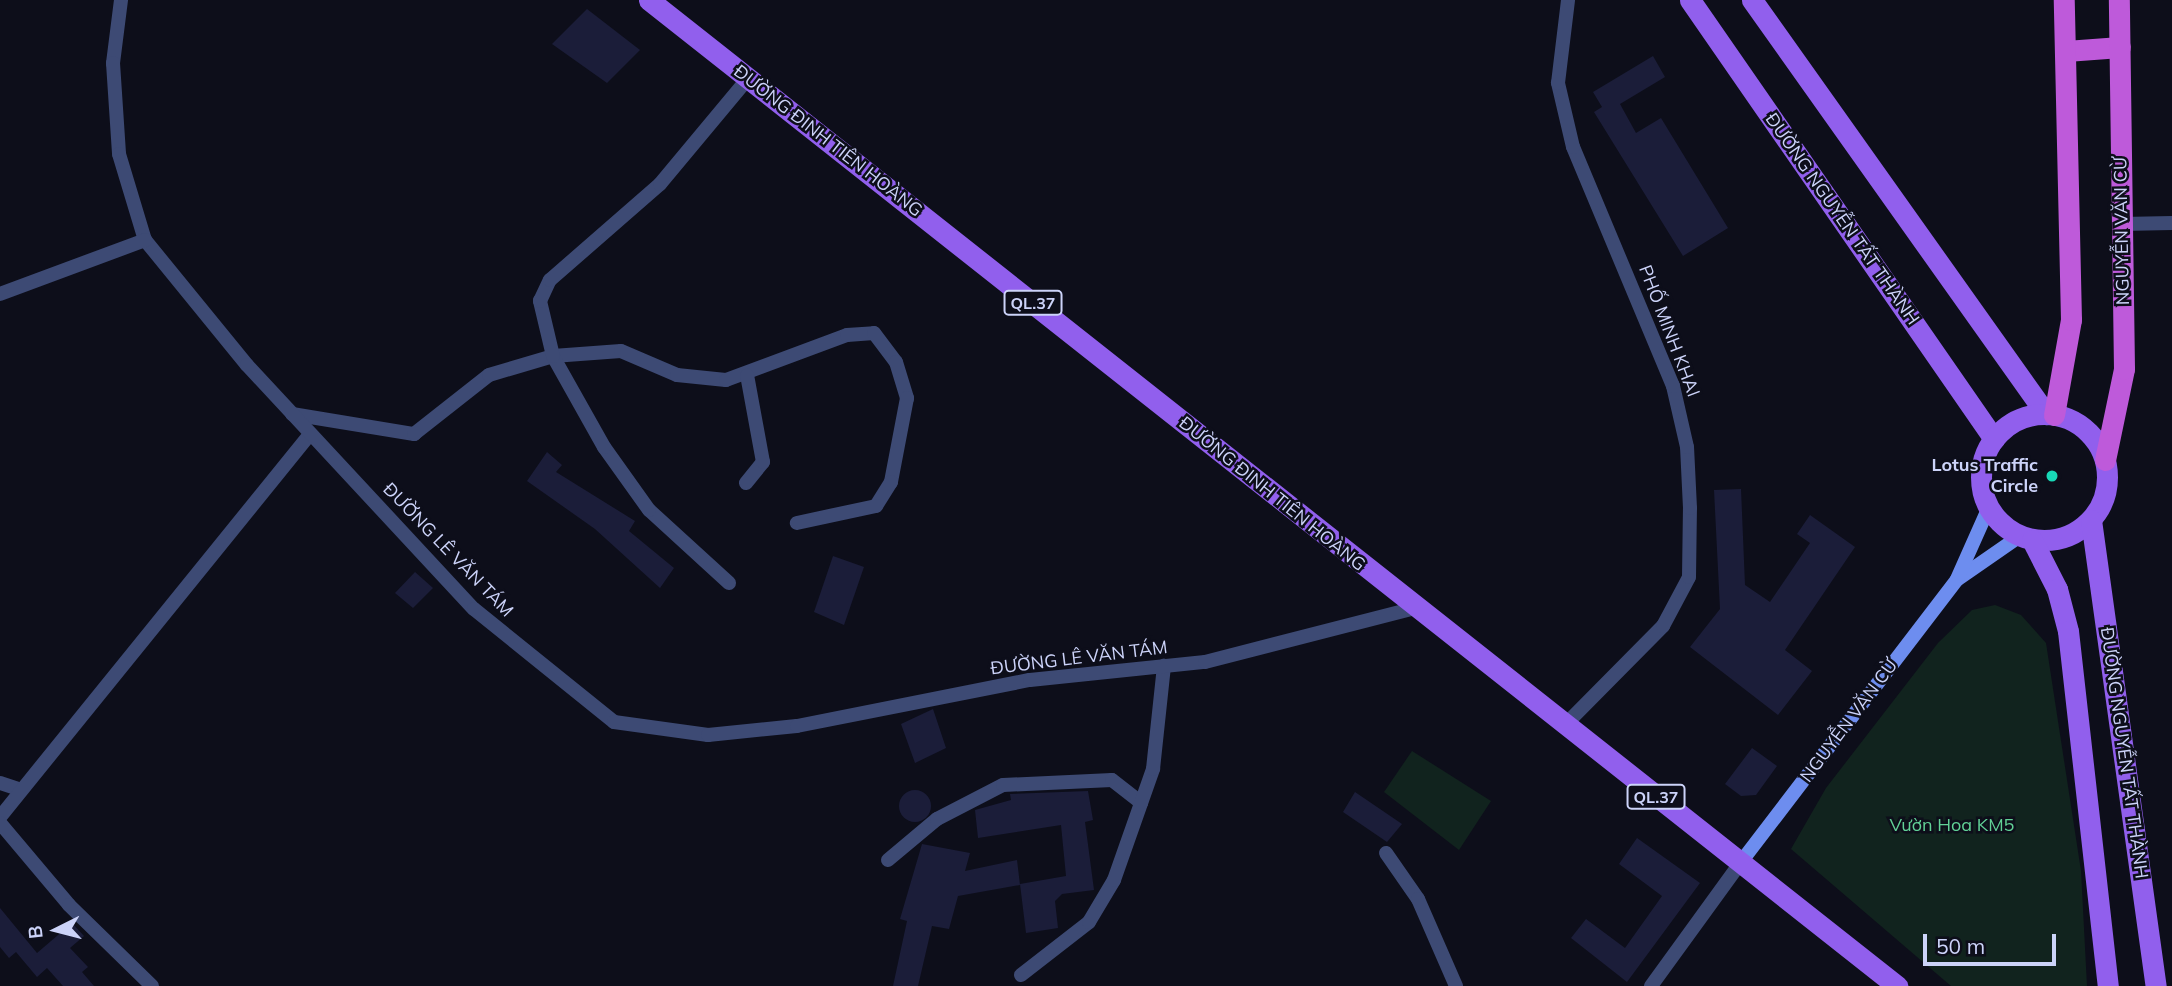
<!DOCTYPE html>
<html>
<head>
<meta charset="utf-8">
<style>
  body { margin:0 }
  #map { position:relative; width:2172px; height:986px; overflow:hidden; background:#0d0e1a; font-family:Mulish,sans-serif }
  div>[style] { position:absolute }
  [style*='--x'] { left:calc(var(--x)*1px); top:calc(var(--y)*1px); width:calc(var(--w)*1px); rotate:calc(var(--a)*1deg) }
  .green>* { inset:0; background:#11231e }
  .building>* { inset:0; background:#1b1d39 }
  .round { border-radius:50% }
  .minor>* { height:14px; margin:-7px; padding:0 7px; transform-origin:7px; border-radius:7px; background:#3d4a74 }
  .tertiary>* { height:14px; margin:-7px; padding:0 7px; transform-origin:7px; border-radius:7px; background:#3d4a74 }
  .secondary>* { height:14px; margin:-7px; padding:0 7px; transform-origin:7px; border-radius:7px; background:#6d8def }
  .primary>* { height:21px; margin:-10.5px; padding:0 10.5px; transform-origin:10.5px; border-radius:10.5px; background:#915fed }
  .primary>.ring { margin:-10.5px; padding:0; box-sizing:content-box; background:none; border:21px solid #915fed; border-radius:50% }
  .trunk>* { height:21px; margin:-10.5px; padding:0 10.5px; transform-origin:10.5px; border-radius:10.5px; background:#be5ada }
  .dots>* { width:19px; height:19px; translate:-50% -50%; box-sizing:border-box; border:4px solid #0d0e1a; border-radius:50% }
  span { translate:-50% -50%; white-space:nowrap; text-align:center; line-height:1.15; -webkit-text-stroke:5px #0d0e1a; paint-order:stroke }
  .shield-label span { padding:2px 5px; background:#0d0e1a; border:2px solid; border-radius:5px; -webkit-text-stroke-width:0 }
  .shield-label { font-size:16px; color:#ccd3f9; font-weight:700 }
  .street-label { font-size:18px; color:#ccd3f9 }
  .poi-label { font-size:18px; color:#ccd3f9; font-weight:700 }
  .right { translate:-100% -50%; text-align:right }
  .park-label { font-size:18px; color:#61d096 }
  .north { position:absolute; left:21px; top:895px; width:70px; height:70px; -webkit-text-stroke:5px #0d0e1a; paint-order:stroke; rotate:264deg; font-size:19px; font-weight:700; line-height:28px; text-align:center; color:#ccd3f9 }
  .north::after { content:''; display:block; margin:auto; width:24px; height:32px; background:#ccd3f9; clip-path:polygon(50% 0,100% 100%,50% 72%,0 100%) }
  .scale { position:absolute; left:1923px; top:934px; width:133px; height:32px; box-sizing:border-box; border:4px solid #ccd3f9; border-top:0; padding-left:9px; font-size:21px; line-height:24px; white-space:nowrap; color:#ccd3f9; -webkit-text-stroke:5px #0d0e1a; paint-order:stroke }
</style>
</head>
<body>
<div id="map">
  <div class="green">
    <div style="clip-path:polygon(1995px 605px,2021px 615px,2046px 643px,2081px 871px,2087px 986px,1951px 986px,1791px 849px,1826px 788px,1938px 643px,1972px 610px)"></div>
    <div style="clip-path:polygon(1412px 751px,1491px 801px,1459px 850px,1384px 792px)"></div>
  </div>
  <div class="building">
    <div style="clip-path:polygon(587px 9px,640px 50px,607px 83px,552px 44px)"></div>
    <div style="clip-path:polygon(1653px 56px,1665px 77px,1620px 104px,1636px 133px,1661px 118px,1728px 228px,1683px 256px,1594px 112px,1602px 107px,1593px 92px)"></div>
    <div style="clip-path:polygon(547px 452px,562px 465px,556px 472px,635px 521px,629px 531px,674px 568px,660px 588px,595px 529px,527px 481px)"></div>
    <div style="clip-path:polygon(1741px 489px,1745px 585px,1770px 602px,1810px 543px,1797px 534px,1810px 515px,1855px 547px,1785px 650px,1812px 671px,1778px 715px,1690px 647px,1720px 609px,1714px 490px)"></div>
    <div style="clip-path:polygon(833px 556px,864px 567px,844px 625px,814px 612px)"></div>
    <div style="clip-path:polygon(415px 572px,433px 588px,413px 608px,395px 593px)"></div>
    <div style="clip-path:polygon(933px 709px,946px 748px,915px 763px,901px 724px)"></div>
    <div style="clip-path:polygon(1752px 748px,1777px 766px,1756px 795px,1741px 796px,1725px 784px)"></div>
    <div class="round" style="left:899px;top:790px;width:32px;height:32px"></div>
    <div style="clip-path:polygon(1088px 791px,1093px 820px,1085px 822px,1094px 890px,1062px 894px,1055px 901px,1058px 928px,1026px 933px,1020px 884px,1066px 876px,1061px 825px,978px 838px,975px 810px,1011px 800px,1010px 794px)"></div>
    <div style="clip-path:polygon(1355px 792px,1402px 824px,1387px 842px,1343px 812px)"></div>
    <div style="clip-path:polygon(1637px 838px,1700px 883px,1627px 982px,1571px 938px,1586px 919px,1625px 948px,1662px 896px,1619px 864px)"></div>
    <div style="clip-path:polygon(922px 844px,970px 853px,965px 871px,1017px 860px,1020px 885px,958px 896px,949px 929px,932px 926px,918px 986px,893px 986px,907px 921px,900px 919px)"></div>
    <div style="clip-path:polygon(0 908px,37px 953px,72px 923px,84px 936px,70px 948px,88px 967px,82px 972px,94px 986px,63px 986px,47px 968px,37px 977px,16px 952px,9px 958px,0 947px)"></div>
  </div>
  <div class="minor">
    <div style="--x:292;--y:414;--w:124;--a:9.3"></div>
    <div style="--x:414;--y:434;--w:95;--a:-38.2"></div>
    <div style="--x:489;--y:375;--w:67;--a:-16.5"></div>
    <div style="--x:553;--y:356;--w:68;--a:-4.2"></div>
    <div style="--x:621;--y:351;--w:61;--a:23.2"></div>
    <div style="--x:677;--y:375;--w:49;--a:5.8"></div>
    <div style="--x:726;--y:380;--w:129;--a:-20.4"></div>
    <div style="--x:847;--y:335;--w:27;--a:-4"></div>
    <div style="--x:874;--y:333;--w:36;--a:53"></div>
    <div style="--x:896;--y:362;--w:38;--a:73"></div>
    <div style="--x:907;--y:398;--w:86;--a:100.8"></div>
    <div style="--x:891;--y:482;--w:28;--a:122"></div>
    <div style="--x:876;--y:506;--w:81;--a:167.9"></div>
    <div style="--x:746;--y:483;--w:27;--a:-51"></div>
    <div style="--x:763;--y:462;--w:88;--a:-100.4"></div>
    <div style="--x:729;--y:583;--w:108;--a:-137.6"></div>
    <div style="--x:649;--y:510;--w:77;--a:-125.5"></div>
    <div style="--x:604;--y:447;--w:104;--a:-119.3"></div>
    <div style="--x:553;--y:356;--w:57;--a:-103.3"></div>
    <div style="--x:540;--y:301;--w:23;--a:-65"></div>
    <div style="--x:550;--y:280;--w:146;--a:-41.1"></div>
    <div style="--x:660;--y:184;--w:139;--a:-50.2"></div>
    <div style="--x:1564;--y:726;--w:141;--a:-45.3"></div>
    <div style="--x:1663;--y:626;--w:55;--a:-62"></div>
    <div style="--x:1689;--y:577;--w:69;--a:-89.2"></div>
    <div style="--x:1690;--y:508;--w:61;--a:-92.8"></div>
    <div style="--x:1687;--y:447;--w:63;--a:-102.9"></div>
    <div style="--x:1673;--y:386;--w:259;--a:-112.7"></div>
    <div style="--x:1573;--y:147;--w:66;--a:-103.2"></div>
    <div style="--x:1558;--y:83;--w:84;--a:-83.1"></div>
    <div style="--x:0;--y:783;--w:19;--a:18"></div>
    <div style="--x:0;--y:817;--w:493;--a:-51"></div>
    <div style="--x:0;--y:823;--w:107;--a:49.9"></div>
    <div style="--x:69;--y:905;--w:116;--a:44.3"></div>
    <div style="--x:1386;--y:853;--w:56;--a:55.2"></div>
    <div style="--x:1418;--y:899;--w:95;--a:66.4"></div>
    <div style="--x:888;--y:860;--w:64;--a:-39.9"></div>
    <div style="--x:937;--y:819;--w:74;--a:-27.3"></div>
    <div style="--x:1003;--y:785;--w:109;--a:-2.6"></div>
    <div style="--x:1112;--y:780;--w:37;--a:38"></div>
    <div style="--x:1021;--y:975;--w:86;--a:-37.9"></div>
    <div style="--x:1089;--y:922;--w:49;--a:-59.2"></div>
    <div style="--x:1114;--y:880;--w:118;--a:-70.6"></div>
    <div style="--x:1153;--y:769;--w:104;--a:-83.9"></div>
    <div style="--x:1651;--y:986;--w:153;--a:-54"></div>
  </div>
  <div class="tertiary">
    <div style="--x:121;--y:0;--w:64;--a:97.2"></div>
    <div style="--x:113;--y:63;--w:91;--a:86.2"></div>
    <div style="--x:119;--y:154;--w:90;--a:73.2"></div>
    <div style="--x:145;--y:240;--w:161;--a:50.8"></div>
    <div style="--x:247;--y:365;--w:333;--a:47.1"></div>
    <div style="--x:474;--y:609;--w:180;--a:38.9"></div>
    <div style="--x:614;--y:722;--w:95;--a:7.9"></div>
    <div style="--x:708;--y:735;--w:89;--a:-5.8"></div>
    <div style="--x:797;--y:726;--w:237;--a:-11.2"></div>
    <div style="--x:1030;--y:680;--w:176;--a:-5.9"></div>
    <div style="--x:1205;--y:662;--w:218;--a:-14.4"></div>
    <div style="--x:2122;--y:224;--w:50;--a:-1.1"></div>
    <div style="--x:0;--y:294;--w:155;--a:-20.4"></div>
  </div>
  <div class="secondary">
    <div style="--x:1958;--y:579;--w:75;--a:-34.7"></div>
    <div style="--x:1741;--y:862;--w:356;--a:-52.6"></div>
    <div style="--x:1957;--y:579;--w:79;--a:-66"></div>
  </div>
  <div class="primary">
    <div style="--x:649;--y:0;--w:1591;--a:38.31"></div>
    <div style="--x:1690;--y:0;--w:534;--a:55.3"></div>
    <div style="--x:1752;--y:0;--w:508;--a:54.62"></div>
    <div class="ring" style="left:1981px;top:414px;width:105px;height:105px"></div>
    <div style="--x:2091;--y:520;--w:471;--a:82.1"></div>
    <div style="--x:2032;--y:540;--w:55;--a:63"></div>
    <div style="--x:2057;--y:589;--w:43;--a:75.3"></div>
    <div style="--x:2068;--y:631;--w:357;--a:83.6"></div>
  </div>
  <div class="trunk">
    <div style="--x:2066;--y:51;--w:54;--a:-4.2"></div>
    <div style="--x:2054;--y:415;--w:97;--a:-79.9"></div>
    <div style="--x:2071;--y:320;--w:320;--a:-91.3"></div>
    <div style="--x:2105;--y:460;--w:93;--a:-78.2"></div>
    <div style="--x:2124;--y:369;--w:369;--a:-90.8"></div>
  </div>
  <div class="dots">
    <div style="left:2052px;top:476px;background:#18d9b7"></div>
  </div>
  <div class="shield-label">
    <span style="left:1033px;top:303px">QL.37</span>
    <span style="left:1656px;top:797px">QL.37</span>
  </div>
  <div class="street-label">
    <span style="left:828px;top:141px;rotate:38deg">ĐƯỜNG ĐINH TIÊN HOÀNG</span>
    <span style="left:1842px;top:219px;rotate:55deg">ĐƯỜNG NGUYỄN TẤT THÀNH</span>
    <span style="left:2122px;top:231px;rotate:-91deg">NGUYỄN VĂN CỪ</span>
    <span style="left:1669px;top:331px;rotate:69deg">PHỐ MINH KHAI</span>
    <span style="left:1272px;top:494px;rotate:39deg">ĐƯỜNG ĐINH TIÊN HOÀNG</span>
    <span style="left:448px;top:550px;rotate:46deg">ĐƯỜNG LÊ VĂN TÁM</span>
    <span style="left:1079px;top:658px;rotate:-7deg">ĐƯỜNG LÊ VĂN TÁM</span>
    <span style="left:1849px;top:721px;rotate:-53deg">NGUYỄN VĂN CỪ</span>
    <span style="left:2124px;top:753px;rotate:82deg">ĐƯỜNG NGUYỄN TẤT THÀNH</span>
  </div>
  <div class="poi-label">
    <span class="right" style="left:2038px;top:476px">Lotus Traffic<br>Circle</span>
  </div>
  <div class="park-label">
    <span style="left:1952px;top:825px">Vườn Hoa KM5</span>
  </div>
  <div class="north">B</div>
  <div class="scale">50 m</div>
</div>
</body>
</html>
